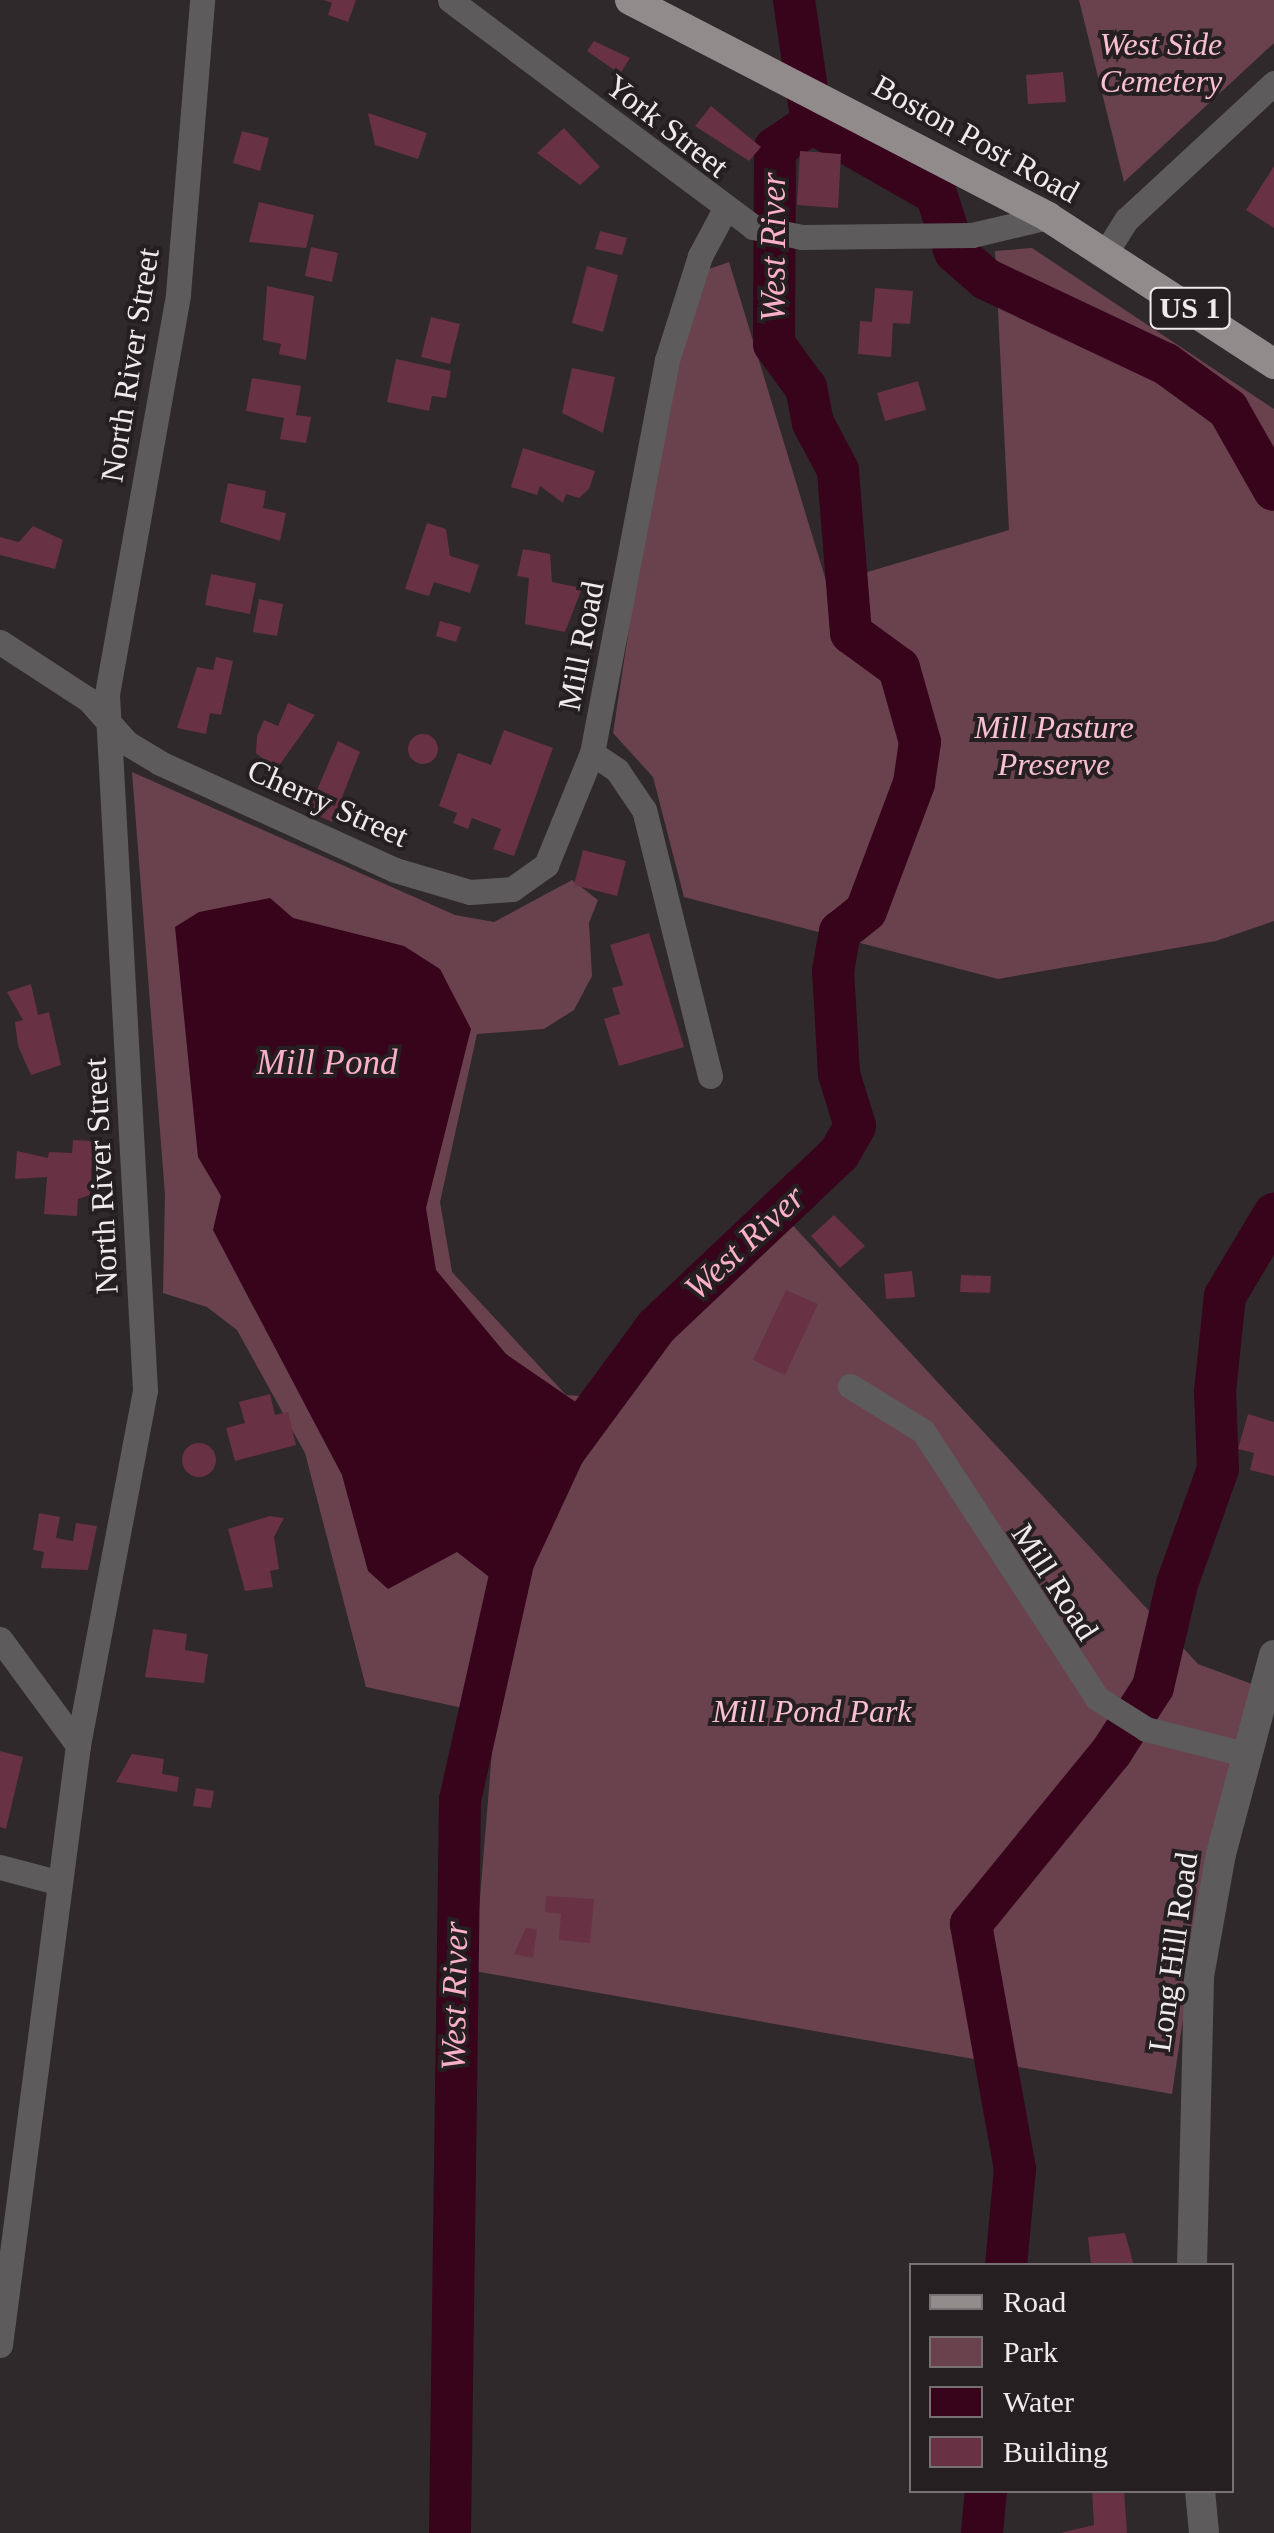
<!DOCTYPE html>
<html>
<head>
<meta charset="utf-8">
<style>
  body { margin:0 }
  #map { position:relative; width:1274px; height:2533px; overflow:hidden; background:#2f292b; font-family:"Times New Roman",serif }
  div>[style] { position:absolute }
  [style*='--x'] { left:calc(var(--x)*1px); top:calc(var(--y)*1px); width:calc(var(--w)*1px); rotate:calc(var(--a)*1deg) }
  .green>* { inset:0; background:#69424e }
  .water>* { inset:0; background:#38041b }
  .river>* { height:42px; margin:-21px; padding:0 21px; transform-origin:21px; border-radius:21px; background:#38041b }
  .building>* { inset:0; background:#683144 }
  .round { border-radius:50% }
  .minor>* { height:25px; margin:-12.5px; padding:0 12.5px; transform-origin:12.5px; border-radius:12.5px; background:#5e5b5c }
  .tertiary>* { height:30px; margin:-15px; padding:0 15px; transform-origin:15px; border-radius:15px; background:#5e5b5c }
  .primary>* { height:30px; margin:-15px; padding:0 15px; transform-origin:15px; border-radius:15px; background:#918b8c }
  span { translate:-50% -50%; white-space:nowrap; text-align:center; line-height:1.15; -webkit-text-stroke:8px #251f21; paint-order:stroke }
  .shield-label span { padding:2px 8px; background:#251f21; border:2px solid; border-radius:8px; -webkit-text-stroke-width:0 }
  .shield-label { font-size:30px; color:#efebec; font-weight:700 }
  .park-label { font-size:32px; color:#f9c0d1; font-style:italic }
  .street-label { font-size:32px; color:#efebec }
  .water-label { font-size:35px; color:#fab0c7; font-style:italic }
  .legend { position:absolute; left:909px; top:2263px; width:325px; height:230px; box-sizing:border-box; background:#251f21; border:2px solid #767172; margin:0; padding:12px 18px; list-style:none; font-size:30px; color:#efebec }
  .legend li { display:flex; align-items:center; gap:20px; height:50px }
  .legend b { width:50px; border:2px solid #767172 }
</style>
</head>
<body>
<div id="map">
  <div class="green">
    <div style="clip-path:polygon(1079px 0,1274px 0,1274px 43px,1124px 182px)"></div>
    <div style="clip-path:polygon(1032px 248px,1274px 409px,1274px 921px,1216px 941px,998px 979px,684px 897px,653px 777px,613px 733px,657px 445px,703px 271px,729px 262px,827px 584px,1009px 530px,995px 251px)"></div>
    <div style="clip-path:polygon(132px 772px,455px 915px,494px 922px,572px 880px,598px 900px,589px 923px,592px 976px,574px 1010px,544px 1029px,477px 1034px,440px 1202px,452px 1272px,566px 1395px,594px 1397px,641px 1336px,774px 1205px,1198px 1664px,1252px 1684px,1201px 1896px,1172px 2094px,474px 1971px,495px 1715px,366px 1687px,305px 1453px,237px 1330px,207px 1307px,163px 1293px,165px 1195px)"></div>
  </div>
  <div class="water">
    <div style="clip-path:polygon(270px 898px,293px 918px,404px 946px,440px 969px,471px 1029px,426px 1208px,436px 1270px,506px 1354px,602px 1420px,525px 1586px,497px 1583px,457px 1552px,388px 1589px,368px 1571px,342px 1475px,213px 1230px,221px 1196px,198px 1157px,175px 927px,199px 912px)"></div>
  </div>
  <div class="river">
    <div style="--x:794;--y:0;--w:124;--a:81.7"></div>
    <div style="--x:812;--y:123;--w:143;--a:29.8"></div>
    <div style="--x:936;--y:194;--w:61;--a:71.9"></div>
    <div style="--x:955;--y:252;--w:41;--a:41.1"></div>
    <div style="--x:986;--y:279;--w:199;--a:25.3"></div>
    <div style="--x:1166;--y:364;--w:77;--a:36"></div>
    <div style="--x:1228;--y:409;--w:93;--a:60.4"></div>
    <div style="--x:561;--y:1456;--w:160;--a:-53.6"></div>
    <div style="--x:656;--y:1327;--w:252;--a:-43.4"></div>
    <div style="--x:839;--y:1154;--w:32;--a:-60"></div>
    <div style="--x:855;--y:1126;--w:54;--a:-107.1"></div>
    <div style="--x:839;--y:1074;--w:103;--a:-93.3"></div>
    <div style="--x:833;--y:971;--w:40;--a:-80"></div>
    <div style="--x:840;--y:932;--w:33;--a:-39"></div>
    <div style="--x:866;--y:911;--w:137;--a:-69.4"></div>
    <div style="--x:914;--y:783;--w:41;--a:-81.7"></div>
    <div style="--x:920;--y:742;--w:77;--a:-105.8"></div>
    <div style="--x:899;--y:668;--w:59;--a:-143.9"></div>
    <div style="--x:851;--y:633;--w:164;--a:-94.6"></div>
    <div style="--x:838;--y:470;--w:53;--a:-118"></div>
    <div style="--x:813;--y:423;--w:36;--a:-101"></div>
    <div style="--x:806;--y:388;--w:54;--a:-126"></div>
    <div style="--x:774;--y:344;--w:196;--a:-89.7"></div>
    <div style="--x:775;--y:148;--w:45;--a:-34"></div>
    <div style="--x:1006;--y:2266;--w:97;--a:-84.7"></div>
    <div style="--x:1015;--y:2169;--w:249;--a:-100.2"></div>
    <div style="--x:971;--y:1924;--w:223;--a:-50.8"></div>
    <div style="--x:1112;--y:1751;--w:76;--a:-57.4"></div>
    <div style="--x:1153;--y:1687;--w:106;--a:-76.9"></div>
    <div style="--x:1177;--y:1584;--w:122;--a:-70.4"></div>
    <div style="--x:1218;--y:1469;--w:77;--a:-92.2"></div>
    <div style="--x:1215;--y:1392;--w:97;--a:-84.1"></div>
    <div style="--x:1225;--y:1296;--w:96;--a:-59.1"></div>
    <div style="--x:450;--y:2533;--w:733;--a:-89.22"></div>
    <div style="--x:460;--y:1800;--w:276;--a:-77.4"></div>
    <div style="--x:982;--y:2533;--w:43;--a:-84.7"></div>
  </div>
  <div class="building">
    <div style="clip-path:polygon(324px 0,356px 0,348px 22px,328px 15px,332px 3px)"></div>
    <div style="clip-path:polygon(594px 41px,630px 58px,620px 74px,587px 51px)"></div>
    <div style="clip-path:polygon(1063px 72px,1066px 102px,1028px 104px,1026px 75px)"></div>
    <div style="clip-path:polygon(711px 106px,761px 147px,749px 161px,695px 126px)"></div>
    <div style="clip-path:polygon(368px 113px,427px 133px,418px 159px,375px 145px)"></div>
    <div style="clip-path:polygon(564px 128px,600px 167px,580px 185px,537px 153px)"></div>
    <div style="clip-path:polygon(242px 131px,269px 138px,260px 171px,233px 163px)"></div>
    <div style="clip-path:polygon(800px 151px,841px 154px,838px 208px,797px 205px)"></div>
    <div style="clip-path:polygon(1274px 166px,1274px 228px,1246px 210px)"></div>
    <div style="clip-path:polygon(259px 202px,314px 215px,306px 248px,249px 242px)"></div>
    <div style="clip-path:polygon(600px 231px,627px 238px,622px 255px,595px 249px)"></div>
    <div style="clip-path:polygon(311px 247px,338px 253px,332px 282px,305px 276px)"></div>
    <div style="clip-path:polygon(587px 266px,618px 275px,603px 332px,572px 323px)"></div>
    <div style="clip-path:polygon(267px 286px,314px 296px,306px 360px,279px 354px,281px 344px,263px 340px)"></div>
    <div style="clip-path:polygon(875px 288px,913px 291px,910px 324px,893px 323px,891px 357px,858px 354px,860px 321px,872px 322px)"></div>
    <div style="clip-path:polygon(431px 317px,460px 324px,450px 364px,421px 357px)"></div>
    <div style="clip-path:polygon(396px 359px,451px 371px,446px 398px,432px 396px,429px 411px,387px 402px)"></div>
    <div style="clip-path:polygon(572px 368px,615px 377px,603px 433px,562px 413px)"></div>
    <div style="clip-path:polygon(252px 378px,301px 386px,296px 415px,311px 417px,306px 443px,280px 439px,284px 418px,246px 411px)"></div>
    <div style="clip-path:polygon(918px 381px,926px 410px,885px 421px,877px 393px)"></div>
    <div style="clip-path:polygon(523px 448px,595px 471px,589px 489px,579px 498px,566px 494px,563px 503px,540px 486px,537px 495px,511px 487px)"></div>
    <div style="clip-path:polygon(228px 483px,266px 491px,263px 508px,286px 513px,280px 541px,220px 522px)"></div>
    <div style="clip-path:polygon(427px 523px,446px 529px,450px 556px,479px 565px,470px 593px,434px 582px,429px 596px,405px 589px)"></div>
    <div style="clip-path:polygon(33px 526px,63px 540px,55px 569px,0 555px,0 537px,19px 542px)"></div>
    <div style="clip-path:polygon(523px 549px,550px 554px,552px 582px,582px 588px,565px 632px,525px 624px,529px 578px,517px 576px)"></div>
    <div style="clip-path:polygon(211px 574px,256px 583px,250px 614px,205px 605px)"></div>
    <div style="clip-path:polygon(259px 599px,283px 604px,277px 636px,253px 632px)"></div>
    <div style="clip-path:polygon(440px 621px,461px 627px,456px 642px,436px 636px)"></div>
    <div style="clip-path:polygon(216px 657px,233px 661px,221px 715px,210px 713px,206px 734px,177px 728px,197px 667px,213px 670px)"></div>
    <div style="clip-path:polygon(288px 703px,315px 715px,276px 770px,256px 753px,257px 736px,264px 720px,278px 726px)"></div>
    <div style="clip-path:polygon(504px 730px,553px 748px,514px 856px,493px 849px,501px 829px,472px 818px,468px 829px,453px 823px,457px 813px,439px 806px,458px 753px,491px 765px)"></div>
    <div class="round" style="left:408px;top:734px;width:30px;height:30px"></div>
    <div style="clip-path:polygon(338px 741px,360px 752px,332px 822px,308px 811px)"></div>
    <div style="clip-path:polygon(583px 850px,626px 861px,617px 896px,574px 885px)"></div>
    <div style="clip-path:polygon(649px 933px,684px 1047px,619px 1066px,604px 1019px,620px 1014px,612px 988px,623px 985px,610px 945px)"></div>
    <div style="clip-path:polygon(31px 984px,38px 1015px,49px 1012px,61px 1065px,31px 1075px,18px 1046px,15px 1022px,23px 1020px,7px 992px)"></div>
    <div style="clip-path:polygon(73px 1140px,93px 1141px,90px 1195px,78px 1199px,77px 1216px,44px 1214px,47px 1177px,15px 1179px,17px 1151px,48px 1158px,49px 1152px,72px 1153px)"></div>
    <div style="clip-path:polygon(834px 1215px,865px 1246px,840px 1268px,811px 1236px)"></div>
    <div style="clip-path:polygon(912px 1271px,915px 1297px,886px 1299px,884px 1274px)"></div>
    <div style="clip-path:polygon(961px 1275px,991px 1276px,990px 1293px,960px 1292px)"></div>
    <div style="clip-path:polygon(786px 1290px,818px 1304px,785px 1375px,753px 1360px)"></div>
    <div style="clip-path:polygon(270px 1394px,275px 1415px,288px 1412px,296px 1445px,235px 1461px,226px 1428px,245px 1423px,239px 1402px)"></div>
    <div style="clip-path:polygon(1248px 1414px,1274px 1422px,1274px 1476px,1250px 1470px,1254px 1453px,1238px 1449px)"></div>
    <div class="round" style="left:182px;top:1443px;width:34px;height:34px"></div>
    <div style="clip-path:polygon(39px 1513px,60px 1517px,56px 1538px,73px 1541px,76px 1523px,97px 1526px,88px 1570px,41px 1568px,44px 1552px,33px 1550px)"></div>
    <div style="clip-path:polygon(270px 1516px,284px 1518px,274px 1537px,279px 1569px,270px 1571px,273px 1587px,245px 1591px,228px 1529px)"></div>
    <div style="clip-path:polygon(153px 1629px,187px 1634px,185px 1650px,208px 1654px,204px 1683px,145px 1677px)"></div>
    <div style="clip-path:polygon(0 1751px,23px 1757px,6px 1829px,0 1827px)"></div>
    <div style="clip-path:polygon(132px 1754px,164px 1759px,162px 1774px,179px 1777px,177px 1792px,116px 1782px)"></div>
    <div style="clip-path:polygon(196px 1788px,214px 1791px,211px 1808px,193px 1806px)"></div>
    <div style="clip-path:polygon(546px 1896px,594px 1899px,590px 1943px,559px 1940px,561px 1914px,545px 1912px)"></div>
    <div style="clip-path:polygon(526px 1928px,537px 1929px,533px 1958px,514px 1954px)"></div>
    <div style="clip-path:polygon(1125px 2233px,1134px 2266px,1091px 2266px,1088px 2237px)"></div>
    <div style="clip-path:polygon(1105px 2490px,1124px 2490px,1127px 2533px,1060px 2533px,1094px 2525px,1092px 2491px)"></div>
  </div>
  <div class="minor">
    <div style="--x:450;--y:0;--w:379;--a:36.8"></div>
    <div style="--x:753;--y:227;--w:50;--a:11.5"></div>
    <div style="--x:802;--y:237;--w:170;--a:-0.7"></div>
    <div style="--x:972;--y:235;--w:78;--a:-13.3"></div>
    <div style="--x:1106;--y:252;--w:39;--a:-58"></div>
    <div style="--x:1127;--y:219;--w:200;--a:-42.8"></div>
    <div style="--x:0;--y:642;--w:106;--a:33.1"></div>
    <div style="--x:89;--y:700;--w:57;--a:48.5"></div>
    <div style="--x:127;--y:743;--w:39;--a:31"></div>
    <div style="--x:160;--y:763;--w:258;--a:24.5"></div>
    <div style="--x:395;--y:870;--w:78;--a:16.3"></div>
    <div style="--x:470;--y:892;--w:42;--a:-4.1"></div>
    <div style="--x:512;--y:889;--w:42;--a:-35.2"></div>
    <div style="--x:546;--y:865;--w:121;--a:-67.7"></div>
    <div style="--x:710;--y:1076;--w:274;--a:-103.9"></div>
    <div style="--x:644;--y:810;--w:48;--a:-124"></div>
    <div style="--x:617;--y:770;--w:30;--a:-146"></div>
    <div style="--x:592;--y:753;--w:400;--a:-79.2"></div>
    <div style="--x:667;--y:360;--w:109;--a:-72.4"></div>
    <div style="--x:700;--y:256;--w:51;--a:-61.9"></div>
    <div style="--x:850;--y:1386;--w:86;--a:31.7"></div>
    <div style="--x:923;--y:1431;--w:319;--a:56.9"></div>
    <div style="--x:1097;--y:1698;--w:58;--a:32.3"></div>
    <div style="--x:1146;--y:1729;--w:105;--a:14.3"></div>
    <div style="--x:0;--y:1639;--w:132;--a:53.7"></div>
    <div style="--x:0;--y:1867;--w:62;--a:14.9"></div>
    <div style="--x:0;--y:2345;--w:605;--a:-82.59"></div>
    <div style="--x:78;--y:1745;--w:361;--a:-79.3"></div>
    <div style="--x:145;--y:1390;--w:697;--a:-93.13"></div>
    <div style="--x:107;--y:694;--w:406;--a:-79.9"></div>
    <div style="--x:178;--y:294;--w:295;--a:-85.3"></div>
  </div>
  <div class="tertiary">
    <div style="--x:1192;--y:2266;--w:290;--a:-88.6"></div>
    <div style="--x:1199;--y:1976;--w:124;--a:-79.8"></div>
    <div style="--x:1221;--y:1854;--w:206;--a:-75.1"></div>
    <div style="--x:1200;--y:2490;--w:43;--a:84.7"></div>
  </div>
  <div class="primary">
    <div style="--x:630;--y:0;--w:471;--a:27.4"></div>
    <div style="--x:1048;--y:217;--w:270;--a:33"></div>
  </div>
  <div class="shield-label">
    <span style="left:1190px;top:308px">US 1</span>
  </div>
  <div class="park-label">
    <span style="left:1161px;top:63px">West Side<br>Cemetery</span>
    <span style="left:1054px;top:746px">Mill Pasture<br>Preserve</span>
    <span style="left:812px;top:1711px">Mill Pond Park</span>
  </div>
  <div class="street-label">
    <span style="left:667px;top:126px;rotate:38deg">York Street</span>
    <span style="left:976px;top:139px;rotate:29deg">Boston Post Road</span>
    <span style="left:130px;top:365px;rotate:-81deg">North River Street</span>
    <span style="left:581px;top:646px;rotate:-79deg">Mill Road</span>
    <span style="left:328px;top:803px;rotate:24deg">Cherry Street</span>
    <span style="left:101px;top:1176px;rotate:-93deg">North River Street</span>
    <span style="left:1055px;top:1582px;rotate:57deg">Mill Road</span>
    <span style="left:1173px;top:1952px;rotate:-82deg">Long Hill Road</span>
  </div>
  <div class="water-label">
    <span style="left:774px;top:247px;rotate:-90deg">West River</span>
    <span style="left:327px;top:1063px">Mill Pond</span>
    <span style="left:745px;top:1243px;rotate:-43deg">West River</span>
    <span style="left:455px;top:1996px;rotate:-89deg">West River</span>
  </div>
  <ul class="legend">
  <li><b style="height:12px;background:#918b8c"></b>Road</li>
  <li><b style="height:28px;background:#69424e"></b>Park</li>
  <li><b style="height:28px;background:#38041b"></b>Water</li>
  <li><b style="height:28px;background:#683144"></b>Building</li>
  </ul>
</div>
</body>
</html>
